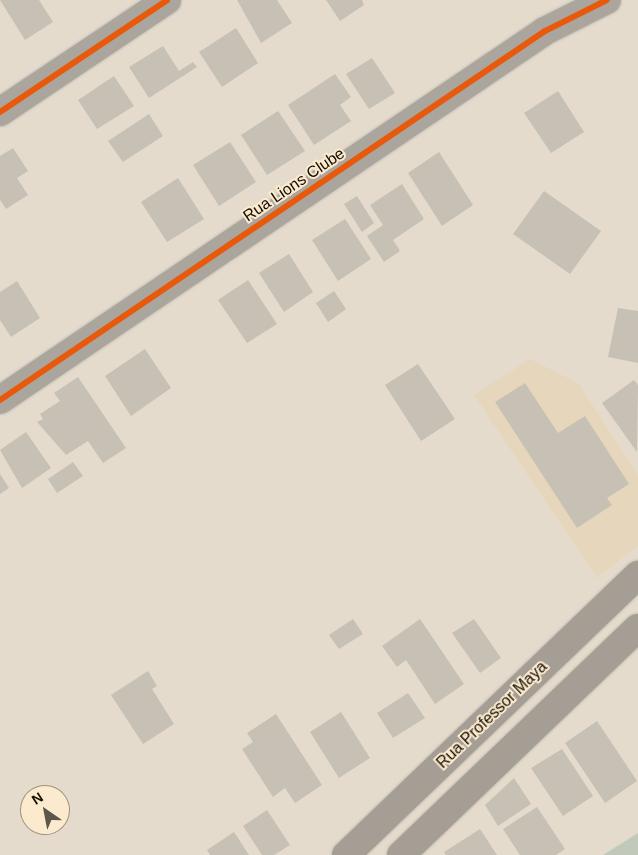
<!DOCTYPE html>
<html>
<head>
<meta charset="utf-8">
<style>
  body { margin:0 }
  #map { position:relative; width:638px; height:855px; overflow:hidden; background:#e4dbcc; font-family:Arial,sans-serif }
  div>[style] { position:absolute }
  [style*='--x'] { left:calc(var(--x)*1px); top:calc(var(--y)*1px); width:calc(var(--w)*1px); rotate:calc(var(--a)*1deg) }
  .built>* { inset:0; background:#e6d6bc }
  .green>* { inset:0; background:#c1c9ba }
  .building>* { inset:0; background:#c7c0b4 }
  .roads { filter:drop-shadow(0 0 1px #c1b9ae) drop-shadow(0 0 1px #c1b9ae) }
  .minor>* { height:28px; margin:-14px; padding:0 14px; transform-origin:14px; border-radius:14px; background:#aaa59d }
  .major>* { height:28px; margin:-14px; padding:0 14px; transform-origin:14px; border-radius:14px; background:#a49e95 }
  .cycleway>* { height:6px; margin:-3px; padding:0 3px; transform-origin:3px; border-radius:3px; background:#e8590c }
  span { translate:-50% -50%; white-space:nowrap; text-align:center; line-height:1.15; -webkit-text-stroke:4px #fceace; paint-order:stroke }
  .street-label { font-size:16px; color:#140e05 }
  .north { position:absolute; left:20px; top:785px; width:50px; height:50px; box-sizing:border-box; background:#fceace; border:1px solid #9f927e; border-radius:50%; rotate:327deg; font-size:14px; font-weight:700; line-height:20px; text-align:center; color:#140e05 }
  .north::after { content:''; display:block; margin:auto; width:18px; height:22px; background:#5d564b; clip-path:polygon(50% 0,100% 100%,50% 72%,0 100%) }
</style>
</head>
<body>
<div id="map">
  <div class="built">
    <div style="clip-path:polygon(530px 359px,578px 383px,638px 475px,638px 545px,597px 578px,474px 395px)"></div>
  </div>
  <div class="green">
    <div style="clip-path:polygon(638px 833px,638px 855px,603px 855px)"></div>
  </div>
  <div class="building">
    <div style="clip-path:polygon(0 0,39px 0,53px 22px,25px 40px)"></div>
    <div style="clip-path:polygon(237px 0,277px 0,292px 23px,261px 43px)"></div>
    <div style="clip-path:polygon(326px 0,362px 0,364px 5px,340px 21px)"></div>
    <div style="clip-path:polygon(236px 28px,258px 63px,222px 87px,199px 52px)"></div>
    <div style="clip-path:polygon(163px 46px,179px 71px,193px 62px,197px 67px,149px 98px,129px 67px)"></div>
    <div style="clip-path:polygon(372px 58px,395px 93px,369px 109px,346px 74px)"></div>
    <div style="clip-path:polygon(335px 74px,351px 97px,340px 105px,351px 121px,314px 145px,288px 105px)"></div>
    <div style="clip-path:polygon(114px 76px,134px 106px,97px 129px,78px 100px)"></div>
    <div style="clip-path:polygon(558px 91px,584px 132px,551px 153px,524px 113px)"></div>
    <div style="clip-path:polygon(278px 111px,305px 151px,267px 175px,241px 135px)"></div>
    <div style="clip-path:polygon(149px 114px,163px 136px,123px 162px,108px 141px)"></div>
    <div style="clip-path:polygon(230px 142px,256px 182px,219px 206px,193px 165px)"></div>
    <div style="clip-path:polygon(13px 148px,28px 171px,17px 178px,28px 195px,6px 209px,0 200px,0 156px)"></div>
    <div style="clip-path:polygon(439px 152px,473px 205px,442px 226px,408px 173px)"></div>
    <div style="clip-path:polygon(178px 178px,204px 219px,167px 242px,141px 202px)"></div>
    <div style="clip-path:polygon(402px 184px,424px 219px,393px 240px,400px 251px,384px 262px,367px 236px,383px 225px,370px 205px)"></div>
    <div style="clip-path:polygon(544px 191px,601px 231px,570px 274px,513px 234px)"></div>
    <div style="clip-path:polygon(357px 196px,374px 223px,362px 232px,344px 204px)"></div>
    <div style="clip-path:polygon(345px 219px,371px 259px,338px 281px,312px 240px)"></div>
    <div style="clip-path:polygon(289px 254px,313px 292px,284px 312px,259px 273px)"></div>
    <div style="clip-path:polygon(248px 280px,277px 324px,247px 343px,218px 300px)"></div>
    <div style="clip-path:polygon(17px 281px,40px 318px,11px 337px,0 320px,0 292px)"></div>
    <div style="clip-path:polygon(334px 291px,346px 309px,328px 322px,316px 303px)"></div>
    <div style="clip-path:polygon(618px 308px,638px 311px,638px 363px,608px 357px)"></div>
    <div style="clip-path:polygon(145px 349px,171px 388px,131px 416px,105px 376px)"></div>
    <div style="clip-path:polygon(418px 364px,455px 419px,421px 441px,385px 385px)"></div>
    <div style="clip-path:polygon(78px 377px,126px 448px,103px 463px,88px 441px,66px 455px,37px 422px,43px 419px,40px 414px,60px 401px,54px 393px)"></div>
    <div style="clip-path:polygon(634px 380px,638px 385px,637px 452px,602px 403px)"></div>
    <div style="clip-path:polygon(525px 383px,558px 433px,585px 416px,629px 484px,607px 498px,612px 505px,577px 528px,495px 402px)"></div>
    <div style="clip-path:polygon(26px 432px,51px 468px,22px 488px,0 450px)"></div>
    <div style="clip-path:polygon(73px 462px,83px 476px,57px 493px,48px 479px)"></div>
    <div style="clip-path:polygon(0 474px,9px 488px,0 494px)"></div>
    <div style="clip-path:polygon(353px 619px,363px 634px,339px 649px,329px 635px)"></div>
    <div style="clip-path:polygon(420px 619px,464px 684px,435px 704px,406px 660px,397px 667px,382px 646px)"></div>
    <div style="clip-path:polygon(474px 619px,501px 658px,480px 673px,452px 633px)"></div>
    <div style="clip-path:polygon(148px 671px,157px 686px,152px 689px,174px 724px,143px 744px,111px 695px)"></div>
    <div style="clip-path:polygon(408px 693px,425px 718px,393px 738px,377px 713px)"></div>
    <div style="clip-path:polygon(341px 712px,370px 758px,339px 778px,310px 732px)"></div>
    <div style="clip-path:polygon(276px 714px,322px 785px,295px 803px,285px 788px,273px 797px,242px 749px,253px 742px,247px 733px)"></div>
    <div style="clip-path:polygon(597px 721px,637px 781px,605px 803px,565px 743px)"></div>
    <div style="clip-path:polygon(562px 749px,593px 796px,563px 816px,531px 768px)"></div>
    <div style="clip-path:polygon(514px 778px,531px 804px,498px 826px,485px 805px)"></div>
    <div style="clip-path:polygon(537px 807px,565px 849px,556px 855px,520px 855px,503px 829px)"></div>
    <div style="clip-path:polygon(267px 810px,290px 845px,274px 855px,262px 855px,243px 826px)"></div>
    <div style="clip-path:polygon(480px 829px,497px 855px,446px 855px,444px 852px)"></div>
    <div style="clip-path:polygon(234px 832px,249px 855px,210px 855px,207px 850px)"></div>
  </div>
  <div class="roads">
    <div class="minor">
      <div style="--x:0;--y:112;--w:201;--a:-33.8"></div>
      <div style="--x:0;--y:400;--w:658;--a:-34.1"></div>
      <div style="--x:545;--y:31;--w:69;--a:-26.6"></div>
    </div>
    <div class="major">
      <div style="--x:346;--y:855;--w:405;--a:-43.8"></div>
      <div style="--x:401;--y:855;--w:328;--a:-43.8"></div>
    </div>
  </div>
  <div class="cycleway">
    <div style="--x:0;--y:112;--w:201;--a:-33.8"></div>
    <div style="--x:0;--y:400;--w:658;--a:-34.1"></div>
    <div style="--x:545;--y:31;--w:69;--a:-26.6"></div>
  </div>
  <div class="street-label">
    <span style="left:294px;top:185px;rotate:-34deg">Rua Lions Clube</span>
    <span style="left:492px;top:715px;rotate:-44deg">Rua Professor Maya</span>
  </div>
  <div class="north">N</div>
</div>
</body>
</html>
